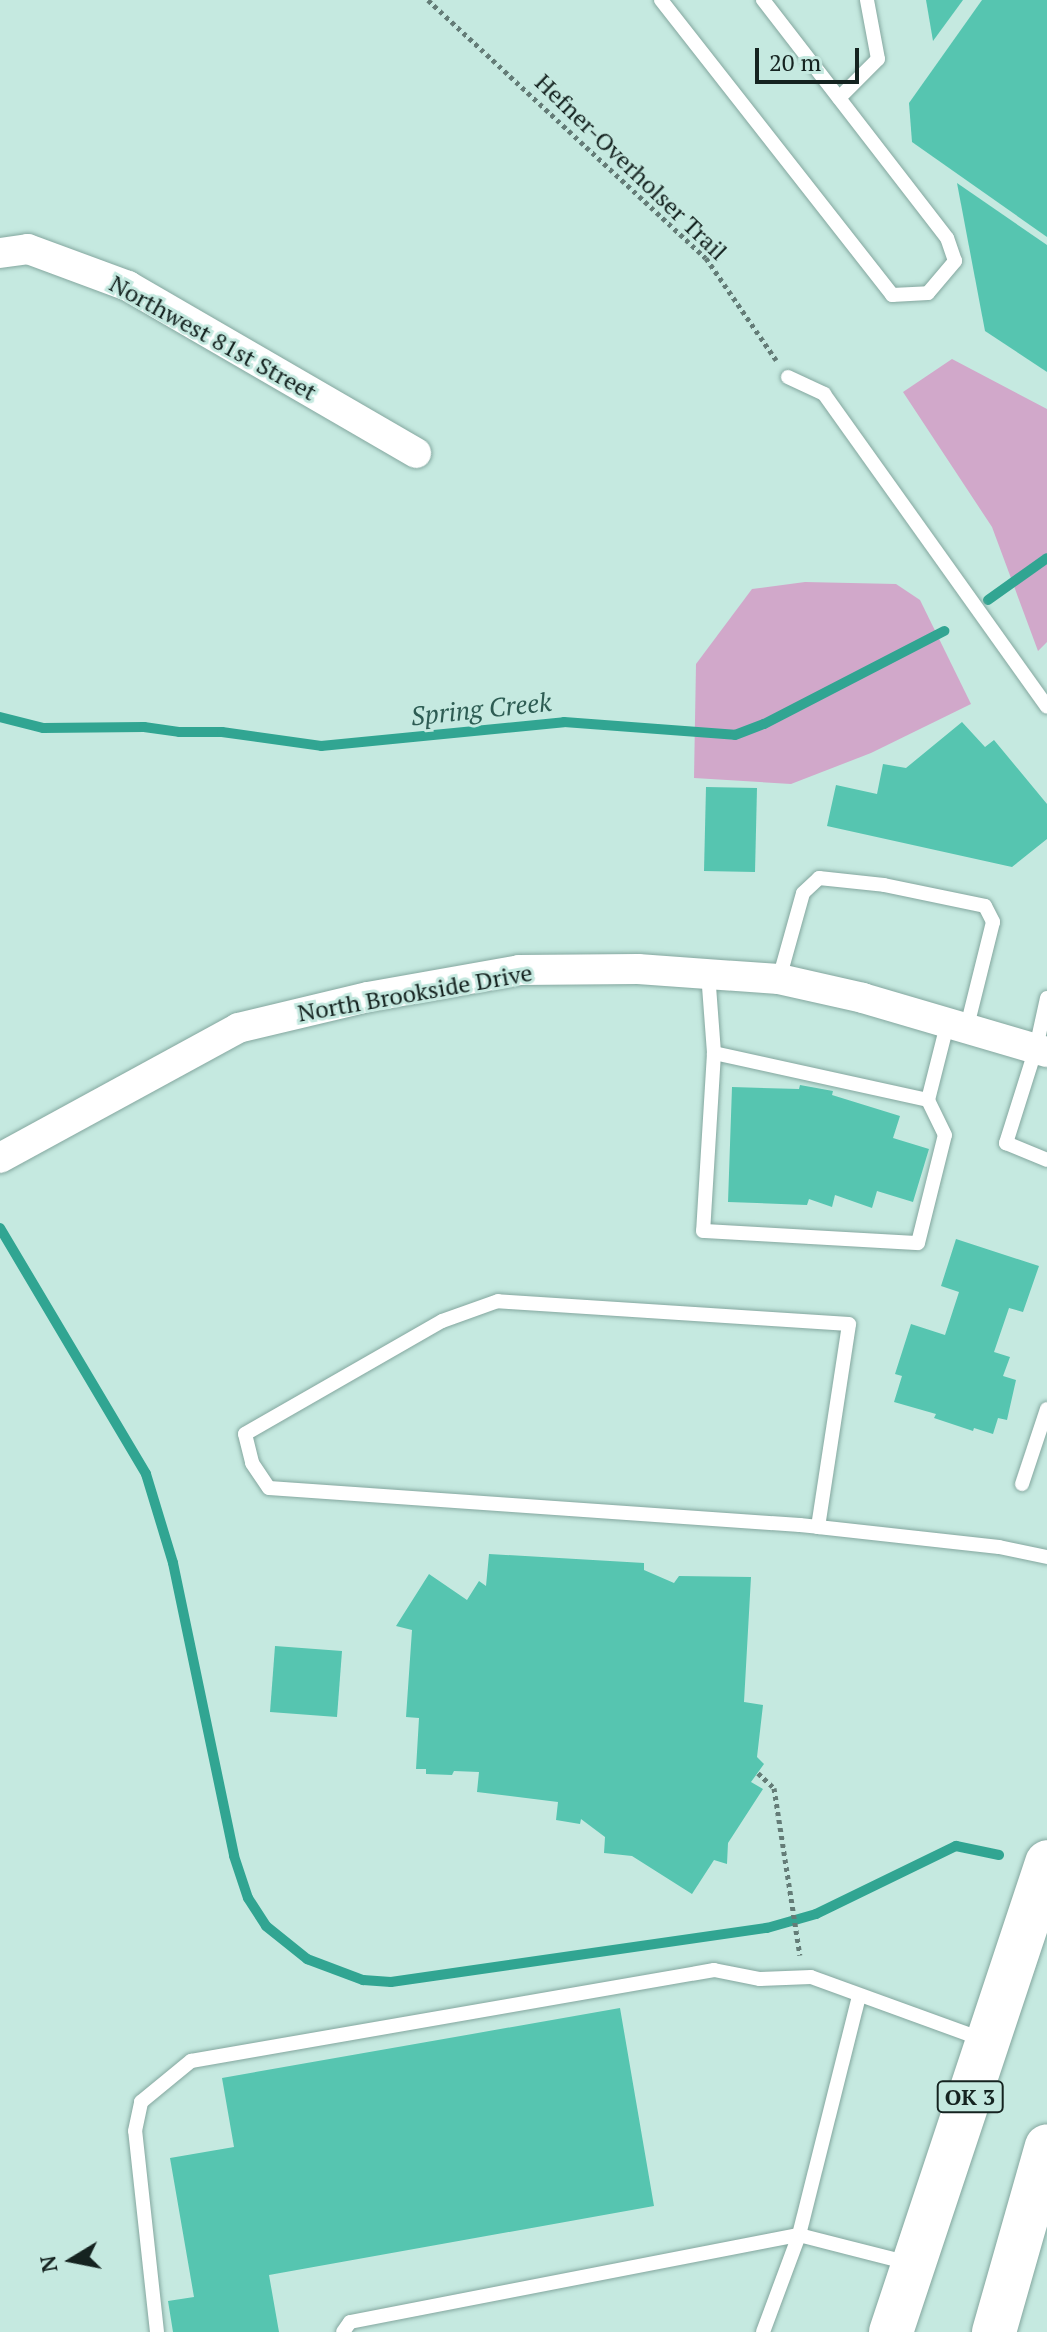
<!DOCTYPE html>
<html>
<head>
<meta charset="utf-8">
<style>
  body { margin:0 }
  #map { position:relative; width:1047px; height:2332px; overflow:hidden; background:#c5e9e0; font-family:"PT Serif",serif }
  div>[style] { position:absolute }
  [style*='--x'] { left:calc(var(--x)*1px); top:calc(var(--y)*1px); width:calc(var(--w)*1px); rotate:calc(var(--a)*1deg) }
  .green>* { inset:0; background:#d1a8ca }
  .stream>* { height:10px; margin:-5px; padding:0 5px; transform-origin:5px; border-radius:5px; background:#31a592 }
  .building>* { inset:0; background:#56c5b0 }
  .path>* { height:5px; margin-top:-2.5px; transform-origin:0; background:repeating-linear-gradient(90deg,#647c77 0 4px,transparent 0 8px) }
  .roads { filter:drop-shadow(0 0 2px #84a79f) drop-shadow(0 0 2px #84a79f) }
  .service>* { height:14px; margin:-7px; padding:0 7px; transform-origin:7px; border-radius:7px; background:#fff }
  .minor>* { height:30px; margin:-15px; padding:0 15px; transform-origin:15px; border-radius:15px; background:#fff }
  .trunk>* { height:44px; margin:-22px; padding:0 22px; transform-origin:22px; border-radius:22px; background:#fff }
  span { translate:-50% -50%; white-space:nowrap; text-align:center; line-height:1.15; -webkit-text-stroke:6px #c5e9e0; paint-order:stroke }
  .shield-label span { padding:2px 6px; background:#c5e9e0; border:2px solid; border-radius:6px; -webkit-text-stroke-width:0 }
  .shield-label { font-size:22px; color:#152320; font-weight:700 }
  .street-label { font-size:24px; color:#152320 }
  .water-label { font-size:26px; color:#2d5c53; font-style:italic }
  .north { position:absolute; left:32px; top:2220px; width:80px; height:80px; -webkit-text-stroke:6px #c5e9e0; paint-order:stroke; rotate:260deg; font-size:22px; font-weight:700; line-height:32px; text-align:center; color:#152320 }
  .north::after { content:''; display:block; margin:auto; width:28px; height:36px; background:#152320; clip-path:polygon(50% 0,100% 100%,50% 72%,0 100%) }
  .scale { position:absolute; left:755px; top:48px; width:104px; height:36px; box-sizing:border-box; border:4px solid #152320; border-top:0; padding-left:10px; font-size:24px; line-height:28px; white-space:nowrap; color:#152320; -webkit-text-stroke:6px #c5e9e0; paint-order:stroke }
</style>
</head>
<body>
<div id="map">
  <div class="green">
    <div style="clip-path:polygon(952px 359px,1047px 409px,1047px 642px,1038px 651px,992px 527px,903px 392px)"></div>
    <div style="clip-path:polygon(805px 582px,896px 584px,920px 600px,971px 704px,871px 753px,791px 784px,694px 778px,696px 664px,752px 589px)"></div>
  </div>
  <div class="stream">
    <div style="--x:988;--y:600;--w:72;--a:-35.4"></div>
    <div style="--x:0;--y:717;--w:44;--a:14.3"></div>
    <div style="--x:43;--y:728;--w:101;--a:-0.6"></div>
    <div style="--x:144;--y:727;--w:35;--a:8"></div>
    <div style="--x:179;--y:732;--w:43;--a:0"></div>
    <div style="--x:222;--y:732;--w:100;--a:8"></div>
    <div style="--x:321;--y:746;--w:244;--a:-5.6"></div>
    <div style="--x:564;--y:722;--w:171;--a:4.3"></div>
    <div style="--x:735;--y:735;--w:31;--a:-21"></div>
    <div style="--x:764;--y:724;--w:203;--a:-27.3"></div>
    <div style="--x:0;--y:1228;--w:286;--a:59.3"></div>
    <div style="--x:146;--y:1474;--w:93;--a:73.1"></div>
    <div style="--x:173;--y:1563;--w:299;--a:78.2"></div>
    <div style="--x:234;--y:1856;--w:44;--a:71.6"></div>
    <div style="--x:248;--y:1898;--w:33;--a:57"></div>
    <div style="--x:266;--y:1926;--w:53;--a:38.8"></div>
    <div style="--x:307;--y:1959;--w:60;--a:20.6"></div>
    <div style="--x:363;--y:1980;--w:28;--a:4"></div>
    <div style="--x:391;--y:1982;--w:380;--a:-8.2"></div>
    <div style="--x:767;--y:1928;--w:51;--a:-15.9"></div>
    <div style="--x:816;--y:1914;--w:156;--a:-25.9"></div>
    <div style="--x:956;--y:1846;--w:44;--a:11.8"></div>
  </div>
  <div class="building">
    <div style="clip-path:polygon(926px 0,963px 0,933px 41px)"></div>
    <div style="clip-path:polygon(982px 0,1047px 0,1047px 237px,912px 142px,909px 103px)"></div>
    <div style="clip-path:polygon(957px 183px,1047px 245px,1047px 372px,985px 331px)"></div>
    <div style="clip-path:polygon(962px 722px,985px 747px,994px 740px,1047px 804px,1047px 839px,1012px 867px,827px 826px,836px 785px,877px 794px,883px 764px,906px 768px)"></div>
    <div style="clip-path:polygon(706px 787px,757px 788px,755px 872px,704px 871px)"></div>
    <div style="clip-path:polygon(800px 1085px,833px 1091px,832px 1095px,900px 1116px,893px 1138px,929px 1149px,913px 1202px,877px 1191px,872px 1208px,835px 1195px,832px 1207px,809px 1199px,807px 1205px,728px 1202px,732px 1087px,799px 1089px)"></div>
    <div style="clip-path:polygon(956px 1239px,1039px 1266px,1023px 1312px,1009px 1308px,994px 1352px,1010px 1357px,1003px 1376px,1016px 1380px,1007px 1420px,998px 1418px,993px 1434px,974px 1428px,973px 1431px,934px 1418px,936px 1414px,894px 1402px,902px 1376px,895px 1374px,911px 1324px,945px 1335px,959px 1292px,941px 1286px)"></div>
    <div style="clip-path:polygon(489px 1554px,644px 1563px,644px 1570px,674px 1583px,679px 1576px,751px 1577px,744px 1702px,763px 1705px,757px 1757px,764px 1764px,751px 1782px,763px 1789px,728px 1843px,727px 1864px,714px 1860px,692px 1894px,632px 1856px,604px 1853px,605px 1837px,581px 1819px,580px 1824px,556px 1820px,558px 1802px,477px 1792px,479px 1772px,454px 1771px,452px 1775px,426px 1774px,426px 1769px,416px 1769px,419px 1718px,406px 1717px,412px 1630px,396px 1626px,429px 1574px,467px 1600px,479px 1581px,486px 1586px)"></div>
    <div style="clip-path:polygon(275px 1646px,342px 1651px,337px 1717px,270px 1712px)"></div>
    <div style="clip-path:polygon(620px 2008px,654px 2206px,269px 2275px,279px 2332px,173px 2332px,168px 2301px,194px 2297px,170px 2158px,234px 2147px,222px 2078px)"></div>
  </div>
  <div class="path">
    <div style="--x:428;--y:0;--w:379;--a:42.9"></div>
    <div style="--x:706;--y:258;--w:124;--a:55.5"></div>
    <div style="--x:758;--y:1773;--w:22;--a:43"></div>
    <div style="--x:774;--y:1788;--w:169;--a:81.2"></div>
  </div>
  <div class="roads">
    <div class="service">
      <div style="--x:661;--y:0;--w:375;--a:51.9"></div>
      <div style="--x:892;--y:295;--w:36;--a:-3"></div>
      <div style="--x:928;--y:293;--w:42;--a:-49.8"></div>
      <div style="--x:955;--y:261;--w:24;--a:-109"></div>
      <div style="--x:947;--y:238;--w:301;--a:-127.7"></div>
      <div style="--x:839;--y:98;--w:55;--a:-45"></div>
      <div style="--x:878;--y:59;--w:60;--a:-100.6"></div>
      <div style="--x:788;--y:377;--w:40;--a:25"></div>
      <div style="--x:824;--y:394;--w:384;--a:54.5"></div>
      <div style="--x:708;--y:973;--w:80;--a:85.7"></div>
      <div style="--x:714;--y:1053;--w:178;--a:93.5"></div>
      <div style="--x:703;--y:1231;--w:215;--a:3.2"></div>
      <div style="--x:918;--y:1243;--w:111;--a:-76"></div>
      <div style="--x:945;--y:1135;--w:39;--a:-116"></div>
      <div style="--x:928;--y:1100;--w:81;--a:-75.8"></div>
      <div style="--x:779;--y:979;--w:89;--a:-74.4"></div>
      <div style="--x:803;--y:893;--w:22;--a:-43"></div>
      <div style="--x:819;--y:878;--w:65;--a:6.1"></div>
      <div style="--x:884;--y:885;--w:103;--a:11.7"></div>
      <div style="--x:985;--y:906;--w:18;--a:63"></div>
      <div style="--x:993;--y:922;--w:107;--a:104"></div>
      <div style="--x:1047;--y:998;--w:51;--a:102.4"></div>
      <div style="--x:1036;--y:1048;--w:100;--a:107.5"></div>
      <div style="--x:1006;--y:1143;--w:44;--a:22.5"></div>
      <div style="--x:714;--y:1053;--w:219;--a:12.4"></div>
      <div style="--x:1022;--y:1484;--w:79;--a:-71.6"></div>
      <div style="--x:818;--y:1527;--w:205;--a:-81.3"></div>
      <div style="--x:849;--y:1324;--w:352;--a:-176.3"></div>
      <div style="--x:498;--y:1301;--w:59;--a:160.3"></div>
      <div style="--x:442;--y:1321;--w:227;--a:150.2"></div>
      <div style="--x:245;--y:1434;--w:30;--a:76"></div>
      <div style="--x:252;--y:1463;--w:30;--a:56"></div>
      <div style="--x:269;--y:1488;--w:532;--a:3.99"></div>
      <div style="--x:800;--y:1525;--w:18;--a:6"></div>
      <div style="--x:818;--y:1527;--w:182;--a:6.3"></div>
      <div style="--x:999;--y:1547;--w:49;--a:11.8"></div>
      <div style="--x:157;--y:2332;--w:202;--a:-96.2"></div>
      <div style="--x:135;--y:2131;--w:30;--a:-78"></div>
      <div style="--x:141;--y:2102;--w:65;--a:-39.4"></div>
      <div style="--x:191;--y:2061;--w:531;--a:-9.87"></div>
      <div style="--x:714;--y:1970;--w:47;--a:11.1"></div>
      <div style="--x:760;--y:1979;--w:51;--a:-2.2"></div>
      <div style="--x:811;--y:1977;--w:184;--a:20"></div>
      <div style="--x:343;--y:2332;--w:12;--a:-55"></div>
      <div style="--x:350;--y:2322;--w:457;--a:-11"></div>
      <div style="--x:799;--y:2235;--w:114;--a:14.3"></div>
      <div style="--x:763;--y:2332;--w:103;--a:-69.6"></div>
      <div style="--x:799;--y:2235;--w:245;--a:-75.9"></div>
    </div>
    <div class="minor">
      <div style="--x:0;--y:253;--w:28;--a:-8"></div>
      <div style="--x:28;--y:249;--w:107;--a:20.3"></div>
      <div style="--x:128;--y:286;--w:333;--a:30.1"></div>
      <div style="--x:0;--y:1158;--w:271;--a:-28.6"></div>
      <div style="--x:238;--y:1028;--w:134;--a:-13.4"></div>
      <div style="--x:368;--y:997;--w:153;--a:-10.1"></div>
      <div style="--x:519;--y:970;--w:119;--a:-0.5"></div>
      <div style="--x:638;--y:969;--w:141;--a:4.1"></div>
      <div style="--x:779;--y:979;--w:86;--a:12.7"></div>
      <div style="--x:863;--y:998;--w:192;--a:16.4"></div>
    </div>
    <div class="trunk">
      <div style="--x:891;--y:2332;--w:495;--a:-71.6"></div>
      <div style="--x:994;--y:2332;--w:193;--a:-74.1"></div>
    </div>
  </div>
  <div class="shield-label">
    <span style="left:970px;top:2097px">OK 3</span>
  </div>
  <div class="street-label">
    <span style="left:631px;top:167px;rotate:44deg">Hefner-Overholser Trail</span>
    <span style="left:213px;top:338px;rotate:29deg">Northwest 81st Street</span>
    <span style="left:415px;top:993px;rotate:-10deg">North Brookside Drive</span>
  </div>
  <div class="water-label">
    <span style="left:481px;top:709px;rotate:-6deg">Spring Creek</span>
  </div>
  <div class="north">N</div>
  <div class="scale">20 m</div>
</div>
</body>
</html>
